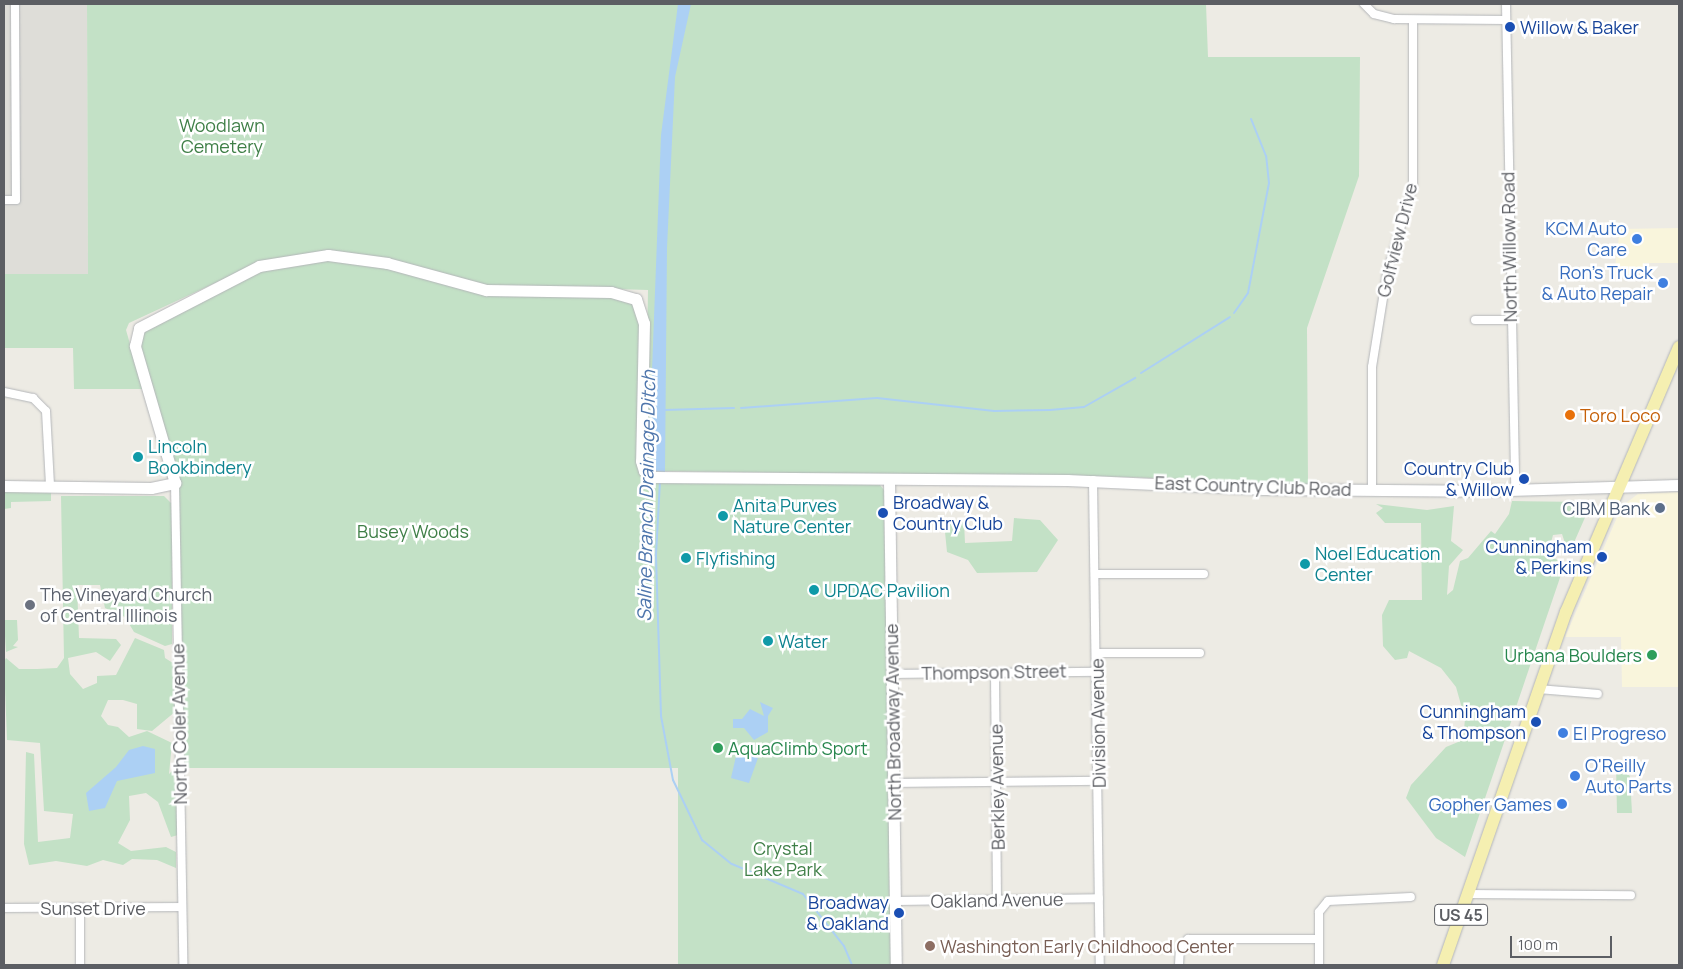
<!DOCTYPE html>
<html>
<head>
<meta charset="utf-8">
<style>
  body { margin:0 }
  #map { position:relative; width:1683px; height:969px; overflow:hidden; background:#edebe4; font-family:Manrope,sans-serif }
  div>[style] { position:absolute }
  [style*='--x'] { left:calc(var(--x)*1px); top:calc(var(--y)*1px); width:calc(var(--w)*1px); rotate:calc(var(--a)*1deg) }
  .commercial>* { inset:0; background:#f9f5dc }
  .industrial>* { inset:0; background:#deddd8 }
  .green>* { inset:0; background:#c3e1c6 }
  .water>* { inset:0; background:#acd0f4 }
  .stream>* { height:2px; margin:-1px; padding:0 1px; transform-origin:1px; border-radius:1px; background:#acd0f4 }
  .roads { filter:drop-shadow(0 0 1px #b4b6b9) drop-shadow(0 0 1px #b4b6b9) }
  .street>* { height:8px; margin:-4px; padding:0 4px; transform-origin:4px; border-radius:4px; background:#fff }
  .secondary>* { height:11px; margin:-5.5px; padding:0 5.5px; transform-origin:5.5px; border-radius:5.5px; background:#fff }
  .primary>* { height:12px; margin:-6px; padding:0 6px; transform-origin:6px; border-radius:6px; background:#f5efb1 }
  .dots>* { width:14px; height:14px; translate:-50% -50%; box-sizing:border-box; border:2px solid #fff; border-radius:50% }
  span { translate:-50% -50%; white-space:nowrap; text-align:center; line-height:1.15; -webkit-text-stroke:5px #fff; paint-order:stroke }
  .shield-label span { padding:1px 4px; background:#fff; border:1px solid; border-radius:4px; -webkit-text-stroke-width:0 }
  .shield-label { font-size:16px; color:#5c5e63; font-weight:700 }
  .transit-label { font-size:18px; color:#164399 }
  .left { translate:0 -50%; text-align:left }
  .right { translate:-100% -50%; text-align:right }
  .park-label { font-size:18px; color:#3f7f47 }
  .shop-label { font-size:18px; color:#366cbe }
  .street-label { font-size:18px; color:#5c5e63 }
  .food-label { font-size:18px; color:#c56008 }
  .culture-label { font-size:18px; color:#0d838f }
  .service-label { font-size:18px; color:#4e5e75 }
  .worship-label { font-size:18px; color:#5b616d }
  .leisure-label { font-size:18px; color:#27864d }
  .education-label { font-size:18px; color:#785e54 }
  .water-label { font-size:19px; color:#4f76ac; font-style:italic }
  .frame { position:absolute; inset:0; border:5px solid #5c5e63; pointer-events:none }
  .scale { position:absolute; left:1510px; top:936px; width:102px; height:22px; box-sizing:border-box; border:2px solid #5c5e63; border-top:0; padding-left:6px; font-size:15px; line-height:18px; white-space:nowrap; color:#5c5e63; -webkit-text-stroke:4px #fff; paint-order:stroke }
</style>
</head>
<body>
<div id="map">
  <div class="commercial">
    <div style="clip-path:polygon(1679px 228px,1679px 263px,1644px 263px,1644px 274px,1614px 274px,1620px 229px)"></div>
    <div style="clip-path:polygon(1679px 492px,1679px 687px,1622px 687px,1621px 637px,1565px 637px,1622px 506px,1638px 494px)"></div>
  </div>
  <div class="industrial">
    <div style="clip-path:polygon(87px 4px,88px 274px,4px 274px,4px 5px)"></div>
  </div>
  <div class="green">
    <div style="clip-path:polygon(87px 4px,1206px 4px,1208px 57px,1360px 57px,1359px 176px,1307px 328px,1308px 485px,1128px 477px,653px 471px,645px 462px,648px 290px,485px 285px,323px 252px,256px 264px,129px 323px,126px 330px,143px 389px,74px 389px,73px 348px,4px 348px,4px 274px,88px 274px)"></div>
    <div style="clip-path:polygon(328px 255px,466px 285px,587px 292px,640px 304px,644px 471px,880px 485px,884px 490px,891px 965px,678px 965px,678px 768px,180px 768px,175px 483px,141px 367px,139px 328px,240px 275px)"></div>
    <div style="clip-path:polygon(4px 490px,51px 490px,51px 501px,11px 502px,11px 508px,4px 509px)"></div>
    <div style="clip-path:polygon(61px 496px,164px 496px,172px 504px,172px 644px,165px 646px,134px 632px,125px 617px,105px 608px,100px 585px,77px 585px,79px 638px,116px 639px,121px 645px,110px 661px,96px 652px,68px 658px,70px 674px,83px 689px,97px 683px,97px 676px,116px 675px,135px 638px,164px 650px,165px 658px,176px 665px,176px 711px,152px 731px,137px 729px,137px 704px,123px 700px,108px 700px,101px 716px,108px 725px,118px 727px,129px 737px,147px 731px,172px 743px,169px 774px,174px 769px,177px 777px,178px 835px,171px 837px,158px 802px,146px 793px,129px 796px,130px 820px,118px 843px,131px 851px,166px 847px,176px 852px,176px 868px,157px 860px,132px 859px,123px 865px,103px 860px,87px 866px,56px 861px,29px 865px,24px 844px,26px 752px,34px 754px,38px 842px,70px 838px,73px 814px,44px 811px,40px 743px,7px 740px,4px 662px,6px 658px,19px 669px,37px 669px,57px 668px,64px 658px)"></div>
    <div style="clip-path:polygon(1512px 501px,1583px 502px,1588px 503px,1587px 513px,1572px 547px,1566px 546px,1562px 534px,1553px 535px,1549px 550px,1553px 558px,1565px 563px,1465px 857px,1436px 838px,1406px 798px,1411px 785px,1446px 747px,1463px 740px,1465px 719px,1456px 687px,1441px 668px,1409px 651px,1407px 658px,1395px 660px,1383px 646px,1382px 615px,1389px 600px,1422px 600px,1421px 523px,1385px 523px,1376px 513px,1383px 508px,1376px 504px,1427px 510px,1454px 506px,1451px 541px,1463px 550px,1449px 566px,1447px 595px,1453px 590px,1460px 561px,1468px 558px,1491px 531px,1495px 534px,1509px 514px)"></div>
    <div style="clip-path:polygon(1014px 518px,1040px 520px,1058px 540px,1037px 572px,977px 573px,968px 560px,947px 552px,944px 522px,964px 522px,965px 543px,1012px 541px)"></div>
    <div style="clip-path:polygon(4px 620px,17px 620px,18px 640px,13px 646px,18px 647px,6px 652px)"></div>
    <div style="clip-path:polygon(1616px 764px,1624px 764px,1630px 777px,1632px 813px,1617px 813px)"></div>
  </div>
  <div class="water">
    <div style="clip-path:polygon(678px 4px,691px 4px,675px 77px,667px 248px,665px 472px,653px 471px,651px 396px,661px 135px)"></div>
    <div style="clip-path:polygon(760px 702px,773px 708px,768px 716px,768px 732px,754px 740px,744px 728px,733px 728px,733px 719px,742px 719px,750px 709px,764px 716px)"></div>
    <div style="clip-path:polygon(143px 746px,155px 749px,155px 773px,117px 781px,105px 808px,89px 811px,86px 793px,116px 767px,129px 750px)"></div>
    <div style="clip-path:polygon(737px 752px,758px 758px,749px 783px,731px 778px)"></div>
  </div>
  <div class="stream">
    <div style="--x:1234;--y:313;--w:24;--a:-55"></div>
    <div style="--x:1248;--y:293;--w:112;--a:-79.2"></div>
    <div style="--x:1269;--y:183;--w:27;--a:-96"></div>
    <div style="--x:1266;--y:156;--w:40;--a:-112"></div>
    <div style="--x:1141;--y:373;--w:105;--a:-32.2"></div>
    <div style="--x:741;--y:408;--w:136;--a:-4.2"></div>
    <div style="--x:877;--y:398;--w:118;--a:6.3"></div>
    <div style="--x:994;--y:411;--w:56;--a:-1"></div>
    <div style="--x:1050;--y:410;--w:34;--a:-5"></div>
    <div style="--x:1084;--y:407;--w:59;--a:-29.6"></div>
    <div style="--x:664;--y:410;--w:70;--a:-1.6"></div>
    <div style="--x:660;--y:481;--w:75;--a:93.1"></div>
    <div style="--x:656;--y:556;--w:160;--a:88.2"></div>
    <div style="--x:661;--y:716;--w:65;--a:79.4"></div>
    <div style="--x:673;--y:780;--w:67;--a:64.2"></div>
    <div style="--x:702;--y:840;--w:38;--a:39"></div>
    <div style="--x:732;--y:864;--w:77;--a:22.9"></div>
    <div style="--x:803;--y:894;--w:66;--a:51.7"></div>
    <div style="--x:844;--y:946;--w:21;--a:67"></div>
  </div>
  <div class="roads">
    <div class="street">
      <div style="--x:1364;--y:4;--w:14;--a:45"></div>
      <div style="--x:1374;--y:14;--w:21;--a:14"></div>
      <div style="--x:1394;--y:19;--w:112;--a:0.5"></div>
      <div style="--x:1506;--y:4;--w:485;--a:88.9"></div>
      <div style="--x:4;--y:200;--w:12;--a:0"></div>
      <div style="--x:16;--y:200;--w:196;--a:-90.3"></div>
      <div style="--x:1475;--y:320;--w:35;--a:0"></div>
      <div style="--x:4;--y:392;--w:30;--a:12"></div>
      <div style="--x:33;--y:398;--w:18;--a:45"></div>
      <div style="--x:46;--y:411;--w:75;--a:86.9"></div>
      <div style="--x:1093;--y:480;--w:485;--a:89.2"></div>
      <div style="--x:175;--y:483;--w:482;--a:89"></div>
      <div style="--x:1372;--y:489;--w:122;--a:-90"></div>
      <div style="--x:1372;--y:367;--w:95;--a:-80.9"></div>
      <div style="--x:1387;--y:273;--w:92;--a:-73.5"></div>
      <div style="--x:1413;--y:185;--w:165;--a:-90"></div>
      <div style="--x:1096;--y:574;--w:108;--a:0"></div>
      <div style="--x:1097;--y:653;--w:103;--a:0"></div>
      <div style="--x:995;--y:672;--w:229;--a:89.5"></div>
      <div style="--x:892;--y:674;--w:205;--a:-0.6"></div>
      <div style="--x:1539;--y:689;--w:59;--a:4.8"></div>
      <div style="--x:894;--y:783;--w:205;--a:-0.6"></div>
      <div style="--x:1468;--y:894;--w:163;--a:0.4"></div>
      <div style="--x:896;--y:901;--w:203;--a:-0.8"></div>
      <div style="--x:80;--y:907;--w:58;--a:90"></div>
      <div style="--x:4;--y:908;--w:178;--a:-0.3"></div>
      <div style="--x:1179;--y:965;--w:17;--a:-87"></div>
      <div style="--x:1180;--y:948;--w:12;--a:-48"></div>
      <div style="--x:1188;--y:939;--w:130;--a:0"></div>
      <div style="--x:1319;--y:965;--w:53;--a:-90"></div>
      <div style="--x:1319;--y:912;--w:14;--a:-51"></div>
      <div style="--x:1328;--y:901;--w:83;--a:-2.8"></div>
    </div>
    <div class="secondary">
      <div style="--x:889;--y:479;--w:486;--a:89.2"></div>
      <div style="--x:4;--y:486;--w:147;--a:0.8"></div>
      <div style="--x:151;--y:488;--w:25;--a:-12"></div>
      <div style="--x:175;--y:483;--w:143;--a:-106.3"></div>
      <div style="--x:135;--y:346;--w:18;--a:-77"></div>
      <div style="--x:139;--y:328;--w:135;--a:-27.3"></div>
      <div style="--x:259;--y:266;--w:70;--a:-9.1"></div>
      <div style="--x:328;--y:255;--w:60;--a:7.7"></div>
      <div style="--x:387;--y:263;--w:103;--a:15.3"></div>
      <div style="--x:486;--y:290;--w:125;--a:0.9"></div>
      <div style="--x:611;--y:292;--w:26;--a:16"></div>
      <div style="--x:636;--y:299;--w:25;--a:72"></div>
      <div style="--x:644;--y:323;--w:138;--a:91.2"></div>
      <div style="--x:641;--y:461;--w:10;--a:73"></div>
      <div style="--x:644;--y:471;--w:12;--a:31"></div>
      <div style="--x:654;--y:477;--w:413;--a:0.4"></div>
      <div style="--x:1067;--y:480;--w:197;--a:2.6"></div>
      <div style="--x:1264;--y:489;--w:211;--a:0.5"></div>
      <div style="--x:1475;--y:491;--w:204;--a:-1.7"></div>
    </div>
    <div class="primary">
      <div style="--x:1443;--y:965;--w:374;--a:-70.8"></div>
      <div style="--x:1566;--y:612;--w:288;--a:-66.9"></div>
    </div>
  </div>
  <div class="dots">
    <div style="left:1510px;top:27px;background:#1a4fb4"></div>
    <div style="left:1637px;top:239px;background:#3f7fe0"></div>
    <div style="left:1663px;top:283px;background:#3f7fe0"></div>
    <div style="left:1570px;top:415px;background:#e8710a"></div>
    <div style="left:138px;top:457px;background:#0f9aa8"></div>
    <div style="left:1524px;top:479px;background:#1a4fb4"></div>
    <div style="left:1660px;top:508px;background:#5c6f8a"></div>
    <div style="left:883px;top:513px;background:#1a4fb4"></div>
    <div style="left:723px;top:516px;background:#0f9aa8"></div>
    <div style="left:1602px;top:557px;background:#1a4fb4"></div>
    <div style="left:686px;top:558px;background:#0f9aa8"></div>
    <div style="left:1305px;top:564px;background:#0f9aa8"></div>
    <div style="left:814px;top:590px;background:#0f9aa8"></div>
    <div style="left:30px;top:605px;background:#6b7280"></div>
    <div style="left:768px;top:641px;background:#0f9aa8"></div>
    <div style="left:1652px;top:655px;background:#2e9e5b"></div>
    <div style="left:1536px;top:722px;background:#1a4fb4"></div>
    <div style="left:1563px;top:733px;background:#3f7fe0"></div>
    <div style="left:718px;top:748px;background:#2e9e5b"></div>
    <div style="left:1575px;top:776px;background:#3f7fe0"></div>
    <div style="left:1562px;top:804px;background:#3f7fe0"></div>
    <div style="left:899px;top:913px;background:#1a4fb4"></div>
    <div style="left:930px;top:946px;background:#8d6e63"></div>
  </div>
  <div class="shield-label">
    <span style="left:1461px;top:915px">US 45</span>
  </div>
  <div class="transit-label">
    <span class="left" style="left:1520px;top:27px">Willow &amp; Baker</span>
    <span class="right" style="left:1514px;top:479px">Country Club<br>&amp; Willow</span>
    <span class="left" style="left:893px;top:513px">Broadway &amp;<br>Country Club</span>
    <span class="right" style="left:1592px;top:557px">Cunningham<br>&amp; Perkins</span>
    <span class="right" style="left:1526px;top:722px">Cunningham<br>&amp; Thompson</span>
    <span class="right" style="left:889px;top:913px">Broadway<br>&amp; Oakland</span>
  </div>
  <div class="park-label">
    <span style="left:222px;top:136px">Woodlawn<br>Cemetery</span>
    <span style="left:413px;top:531px">Busey Woods</span>
    <span style="left:783px;top:859px">Crystal<br>Lake Park</span>
  </div>
  <div class="shop-label">
    <span class="right" style="left:1627px;top:239px">KCM Auto<br>Care</span>
    <span class="right" style="left:1653px;top:283px">Ron's Truck<br>&amp; Auto Repair</span>
    <span class="left" style="left:1573px;top:733px">El Progreso</span>
    <span class="left" style="left:1585px;top:776px">O'Reilly<br>Auto Parts</span>
    <span class="right" style="left:1552px;top:804px">Gopher Games</span>
  </div>
  <div class="street-label">
    <span style="left:1397px;top:240px;rotate:-76deg">Golfview Drive</span>
    <span style="left:1509px;top:247px;rotate:-91deg">North Willow Road</span>
    <span style="left:1253px;top:486px;rotate:2deg">East Country Club Road</span>
    <span style="left:994px;top:672px;rotate:-1deg">Thompson Street</span>
    <span style="left:893px;top:722px;rotate:-91deg">North Broadway Avenue</span>
    <span style="left:1098px;top:723px;rotate:-91deg">Division Avenue</span>
    <span style="left:179px;top:724px;rotate:-91deg">North Coler Avenue</span>
    <span style="left:997px;top:787px;rotate:-91deg">Berkley Avenue</span>
    <span style="left:997px;top:900px;rotate:-1deg">Oakland Avenue</span>
    <span style="left:93px;top:908px">Sunset Drive</span>
  </div>
  <div class="food-label">
    <span class="left" style="left:1580px;top:415px">Toro Loco</span>
  </div>
  <div class="culture-label">
    <span class="left" style="left:148px;top:457px">Lincoln<br>Bookbindery</span>
    <span class="left" style="left:733px;top:516px">Anita Purves<br>Nature Center</span>
    <span class="left" style="left:1315px;top:564px">Noel Education<br>Center</span>
    <span class="left" style="left:696px;top:558px">Flyfishing</span>
    <span class="left" style="left:824px;top:590px">UPDAC Pavilion</span>
    <span class="left" style="left:778px;top:641px">Water</span>
  </div>
  <div class="service-label">
    <span class="right" style="left:1650px;top:508px">CIBM Bank</span>
  </div>
  <div class="worship-label">
    <span class="left" style="left:40px;top:605px">The Vineyard Church<br>of Central Illinois</span>
  </div>
  <div class="leisure-label">
    <span class="right" style="left:1642px;top:655px">Urbana Boulders</span>
    <span class="left" style="left:728px;top:748px">AquaClimb Sport</span>
  </div>
  <div class="education-label">
    <span class="left" style="left:940px;top:946px">Washington Early Childhood Center</span>
  </div>
  <div class="water-label">
    <span style="left:647px;top:496px;rotate:-89deg">Saline Branch Drainage Ditch</span>
  </div>
  <div class="frame"></div>
  <div class="scale">100 m</div>
</div>
</body>
</html>
